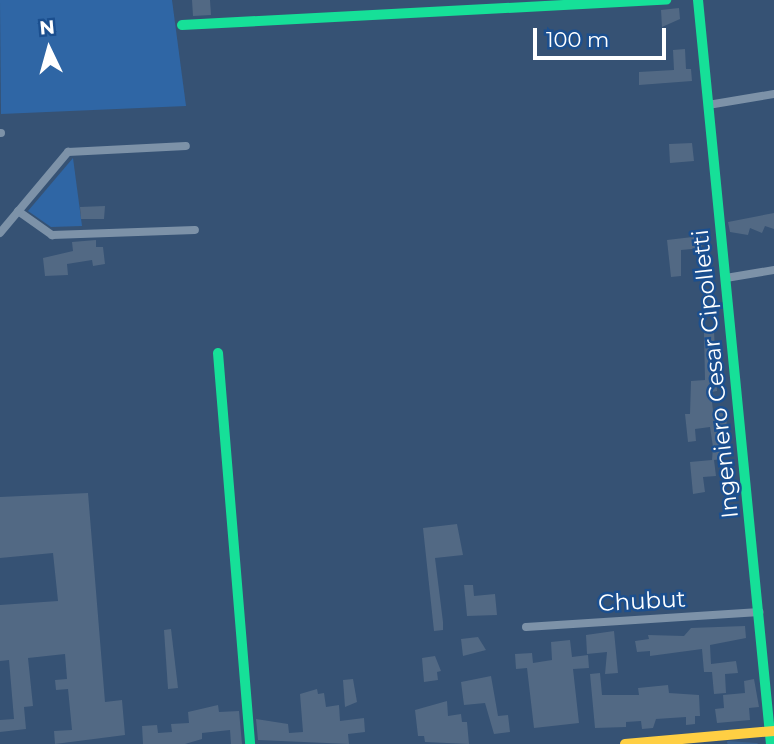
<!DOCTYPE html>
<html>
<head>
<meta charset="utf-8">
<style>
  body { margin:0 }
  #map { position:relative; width:774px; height:744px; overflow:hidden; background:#365274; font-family:Montserrat,sans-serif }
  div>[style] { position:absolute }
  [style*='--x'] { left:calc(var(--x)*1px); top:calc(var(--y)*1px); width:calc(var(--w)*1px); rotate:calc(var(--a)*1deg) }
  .green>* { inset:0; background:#2f66a5 }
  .stream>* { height:2.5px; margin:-1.25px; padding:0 1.25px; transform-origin:1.25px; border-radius:1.25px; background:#3b618d }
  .building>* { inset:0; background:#526984 }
  .street>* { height:8px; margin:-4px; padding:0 4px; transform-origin:4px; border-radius:4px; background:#7d92a8 }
  .fast>* { height:10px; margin:-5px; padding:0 5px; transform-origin:5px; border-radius:5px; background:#16e098 }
  .slow>* { height:10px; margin:-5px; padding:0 5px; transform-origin:5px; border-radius:5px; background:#ffcf43 }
  span { translate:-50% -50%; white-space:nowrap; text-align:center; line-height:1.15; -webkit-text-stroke:5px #1b4f8f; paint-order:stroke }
  .street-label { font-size:23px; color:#fff }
  .north { position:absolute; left:14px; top:14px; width:70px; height:70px; -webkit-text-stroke:5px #1b4f8f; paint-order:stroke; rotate:355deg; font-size:19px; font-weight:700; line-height:28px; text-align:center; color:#fff }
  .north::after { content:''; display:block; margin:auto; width:24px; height:32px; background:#fff; clip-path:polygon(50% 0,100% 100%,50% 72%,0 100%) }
  .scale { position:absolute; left:533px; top:28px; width:133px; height:32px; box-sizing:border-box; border:4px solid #fff; border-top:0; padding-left:9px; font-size:21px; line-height:24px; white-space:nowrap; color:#fff; -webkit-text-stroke:5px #1b4f8f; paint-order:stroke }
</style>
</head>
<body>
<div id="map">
  <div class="green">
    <div style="clip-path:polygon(0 0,172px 0,186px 106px,1px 114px)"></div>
    <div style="clip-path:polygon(73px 158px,82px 226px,51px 227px,28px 211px)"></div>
  </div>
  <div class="stream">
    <div style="--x:728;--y:742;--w:28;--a:4"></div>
  </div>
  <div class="building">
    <div style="clip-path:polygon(192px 0,210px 0,211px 15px,193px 16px)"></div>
    <div style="clip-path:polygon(679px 8px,680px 19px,662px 27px,661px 10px)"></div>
    <div style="clip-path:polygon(685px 49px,686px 69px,691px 69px,692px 81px,639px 85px,639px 72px,674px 70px,673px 50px)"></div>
    <div style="clip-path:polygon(692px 143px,694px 161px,670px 163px,669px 144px)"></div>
    <div style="clip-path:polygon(105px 206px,104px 219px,81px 219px,80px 207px)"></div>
    <div style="clip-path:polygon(774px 213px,774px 229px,765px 226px,762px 233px,750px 228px,748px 235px,730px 232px,728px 222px)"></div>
    <div style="clip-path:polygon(701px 236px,702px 248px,681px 250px,681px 276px,671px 277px,667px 240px)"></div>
    <div style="clip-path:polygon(96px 240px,96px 247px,103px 247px,105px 264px,93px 266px,92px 260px,67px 264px,68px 275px,45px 276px,43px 258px,73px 251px,72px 242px)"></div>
    <div style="clip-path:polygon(714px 331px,717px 391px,711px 392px,713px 411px,727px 409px,726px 442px,721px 443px,722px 459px,714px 460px,716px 476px,703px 477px,705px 492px,693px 494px,690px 462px,712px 460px,713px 447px,710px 427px,695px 429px,696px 441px,688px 442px,685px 414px,690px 414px,691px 381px,705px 380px,704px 332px)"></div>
    <div style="clip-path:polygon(88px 493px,105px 702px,122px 700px,125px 735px,55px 744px,54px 731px,72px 730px,68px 689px,56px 690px,55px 680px,67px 679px,65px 654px,28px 658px,33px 706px,24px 707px,26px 729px,0 732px,0 720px,14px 719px,9px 660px,0 661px,0 605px,58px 601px,53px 553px,0 558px,0 497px)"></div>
    <div style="clip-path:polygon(457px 524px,463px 555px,435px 558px,443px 622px,443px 630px,434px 631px,423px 528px)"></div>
    <div style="clip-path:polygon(464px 585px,473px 585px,474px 596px,495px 594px,497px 615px,467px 616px)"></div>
    <div style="clip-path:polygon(745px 626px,746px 638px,710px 645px,711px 664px,736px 661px,738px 673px,725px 674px,726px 693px,714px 694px,712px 672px,704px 672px,702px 649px,650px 656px,650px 651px,637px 652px,635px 641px,649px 639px,648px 635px,684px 636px,691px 628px)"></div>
    <div style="clip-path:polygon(171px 629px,178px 688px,168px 689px,164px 630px)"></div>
    <div style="clip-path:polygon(614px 631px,618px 673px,605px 674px,607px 652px,587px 654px,586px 635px)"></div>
    <div style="clip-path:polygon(478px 637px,486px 650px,463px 656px,461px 639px)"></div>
    <div style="clip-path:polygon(570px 640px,572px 657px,588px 655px,589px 668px,573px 669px,579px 723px,534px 728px,527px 668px,516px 669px,515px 654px,532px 653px,533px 663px,552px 660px,551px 642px)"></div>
    <div style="clip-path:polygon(435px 656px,441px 671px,437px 672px,438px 680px,424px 682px,422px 658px)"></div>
    <div style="clip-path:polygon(600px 673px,602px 695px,639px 695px,638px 688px,668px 685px,669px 693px,699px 695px,700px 716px,695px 716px,695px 724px,686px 725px,686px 717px,656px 719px,653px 728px,642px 729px,641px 721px,626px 722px,626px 727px,595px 728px,590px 674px)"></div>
    <div style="clip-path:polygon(491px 676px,498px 716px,508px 715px,510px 732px,494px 734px,485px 703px,464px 705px,461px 682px)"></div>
    <div style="clip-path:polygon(353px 679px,357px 702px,345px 707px,343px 680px)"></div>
    <div style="clip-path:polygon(754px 679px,759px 707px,749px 708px,750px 720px,717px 723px,715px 709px,724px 708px,723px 695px,745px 693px,744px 681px)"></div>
    <div style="clip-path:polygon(317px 689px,318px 694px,324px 693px,326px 707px,339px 705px,340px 721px,364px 718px,365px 732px,348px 734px,349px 744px,258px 740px,256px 719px,288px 724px,289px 733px,303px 732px,300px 694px)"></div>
    <div style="clip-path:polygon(447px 701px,448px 716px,461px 714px,462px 722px,467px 722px,469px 744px,425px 742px,424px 736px,418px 736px,415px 710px)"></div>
    <div style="clip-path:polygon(218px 705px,219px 712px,239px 711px,242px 744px,231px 744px,230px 730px,202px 733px,202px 739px,185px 744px,143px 744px,142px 726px,157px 725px,158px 733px,172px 732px,171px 724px,189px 723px,188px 712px)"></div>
  </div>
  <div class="street">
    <div style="--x:708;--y:105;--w:67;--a:-9.5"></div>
    <div style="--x:0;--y:133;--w:1;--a:0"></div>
    <div style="--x:18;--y:211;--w:42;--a:35.2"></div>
    <div style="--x:52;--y:235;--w:143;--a:-2"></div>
    <div style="--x:0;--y:233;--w:106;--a:-50"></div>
    <div style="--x:68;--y:152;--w:118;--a:-2.9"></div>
    <div style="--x:726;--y:278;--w:49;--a:-9.5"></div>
    <div style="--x:526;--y:627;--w:234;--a:-3.7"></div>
  </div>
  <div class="fast">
    <div style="--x:698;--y:0;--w:748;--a:84.4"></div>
    <div style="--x:182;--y:25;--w:485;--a:-3"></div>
    <div style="--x:218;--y:353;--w:392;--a:85.3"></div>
  </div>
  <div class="slow">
    <div style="--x:625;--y:744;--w:150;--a:-5"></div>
  </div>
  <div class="street-label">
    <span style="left:715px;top:374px;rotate:-96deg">Ingeniero Cesar Cipolletti</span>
    <span style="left:642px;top:601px;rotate:-3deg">Chubut</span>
  </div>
  <div class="north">N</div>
  <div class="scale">100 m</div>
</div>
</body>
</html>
